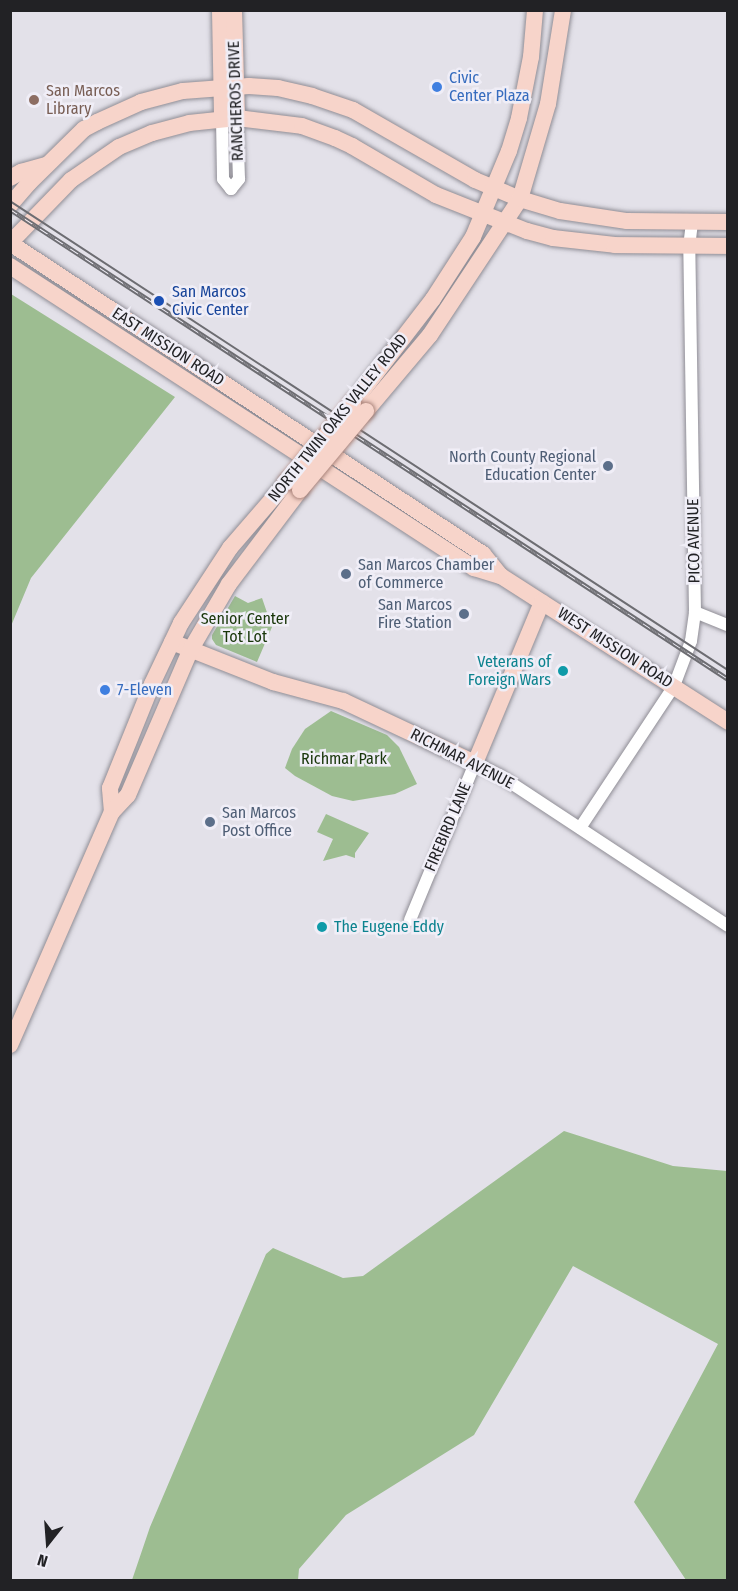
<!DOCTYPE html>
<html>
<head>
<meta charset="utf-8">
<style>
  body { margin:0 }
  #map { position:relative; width:738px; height:1591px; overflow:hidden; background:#e3e1e9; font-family:"Fira Sans Condensed",sans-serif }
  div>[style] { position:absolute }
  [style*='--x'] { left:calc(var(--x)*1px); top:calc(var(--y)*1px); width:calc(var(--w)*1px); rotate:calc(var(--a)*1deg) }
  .green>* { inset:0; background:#9dbd91 }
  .roads { filter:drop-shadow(0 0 2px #8f8d95) drop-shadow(0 0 2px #8f8d95) }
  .minor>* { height:12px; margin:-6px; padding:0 6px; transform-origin:6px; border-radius:6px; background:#fff }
  .major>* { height:16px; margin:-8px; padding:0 8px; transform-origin:8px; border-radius:8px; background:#f7d4ca }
  .tram>* { height:1.5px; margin:-0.75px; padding:0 0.75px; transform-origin:0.75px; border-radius:0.75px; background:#6d6d72 }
  .rail>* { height:5px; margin-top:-2.5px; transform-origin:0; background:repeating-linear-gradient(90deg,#f0eef7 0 9px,#6d6d72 0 18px); box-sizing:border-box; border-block:2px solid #6d6d72 }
  .bridges { filter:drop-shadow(0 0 2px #a9837a) drop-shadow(0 0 2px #a9837a) }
  .major-bridge>* { height:16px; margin:-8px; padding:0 8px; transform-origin:8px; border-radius:8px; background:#f7d4ca }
  .dots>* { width:16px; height:16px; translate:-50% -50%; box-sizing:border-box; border:3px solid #f0eef7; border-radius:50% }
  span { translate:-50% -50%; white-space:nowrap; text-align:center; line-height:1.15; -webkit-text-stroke:5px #f0eef7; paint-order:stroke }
  .shop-label { font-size:16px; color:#366cbe }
  .left { translate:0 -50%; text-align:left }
  .education-label { font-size:16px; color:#785e54 }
  .street-label { font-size:16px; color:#222225 }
  .transit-label { font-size:16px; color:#164399 }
  .service-label { font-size:16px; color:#4e5e75 }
  .right { translate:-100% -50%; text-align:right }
  .park-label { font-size:16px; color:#183609 }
  .culture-label { font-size:16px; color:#0d838f }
  .frame { position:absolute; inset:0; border:12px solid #222225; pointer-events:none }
  .north { position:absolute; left:18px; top:1513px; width:60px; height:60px; -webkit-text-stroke:4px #f0eef7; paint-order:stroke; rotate:197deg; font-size:16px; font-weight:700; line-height:24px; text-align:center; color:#222225 }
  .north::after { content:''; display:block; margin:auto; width:21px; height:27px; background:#222225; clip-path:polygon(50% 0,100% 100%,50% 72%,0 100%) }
</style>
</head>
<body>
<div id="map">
  <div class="green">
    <div style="clip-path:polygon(11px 294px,175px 397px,31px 578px,11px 626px)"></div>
    <div style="clip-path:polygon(235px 596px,248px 603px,262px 598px,272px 627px,257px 662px,216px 645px,212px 639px,212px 635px)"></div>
    <div style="clip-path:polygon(331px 711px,387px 735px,399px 747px,417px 784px,395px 794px,353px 801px,332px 796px,295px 776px,285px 768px,292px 749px,305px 729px)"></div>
    <div style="clip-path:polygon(326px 814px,369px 833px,355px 853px,355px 858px,346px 855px,323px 861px,333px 839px,317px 832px)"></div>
    <div style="clip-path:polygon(564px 1131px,673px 1166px,727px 1171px,727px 1580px,686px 1580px,634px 1502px,718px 1344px,573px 1266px,474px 1435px,346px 1515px,299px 1569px,298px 1580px,132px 1580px,150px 1527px,266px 1254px,273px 1248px,343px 1278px,363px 1276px)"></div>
  </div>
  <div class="roads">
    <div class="minor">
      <div style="--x:222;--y:119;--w:60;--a:89"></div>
      <div style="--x:223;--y:179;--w:13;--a:51"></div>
      <div style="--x:231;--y:189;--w:13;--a:-51"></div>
      <div style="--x:239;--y:179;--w:61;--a:-91.9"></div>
      <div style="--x:695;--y:612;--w:35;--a:22"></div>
      <div style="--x:580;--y:828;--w:170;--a:-56.5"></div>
      <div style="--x:674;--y:686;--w:48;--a:-69.3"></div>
      <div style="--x:691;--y:641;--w:29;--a:-82"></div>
      <div style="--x:695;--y:612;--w:365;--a:-90.9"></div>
      <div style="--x:689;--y:247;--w:25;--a:-83"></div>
      <div style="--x:410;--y:920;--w:170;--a:-67.5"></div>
      <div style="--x:475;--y:763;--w:27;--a:27"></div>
      <div style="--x:499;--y:775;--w:274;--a:33.4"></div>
    </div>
    <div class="major">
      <div style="--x:220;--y:10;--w:109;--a:88.9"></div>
      <div style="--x:234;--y:10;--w:108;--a:88.4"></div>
      <div style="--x:10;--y:178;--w:13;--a:-29"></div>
      <div style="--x:21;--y:172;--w:26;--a:-16"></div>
      <div style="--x:10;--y:205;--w:29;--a:-49"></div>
      <div style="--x:29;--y:183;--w:77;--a:-44.5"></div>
      <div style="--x:84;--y:129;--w:15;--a:-28"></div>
      <div style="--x:97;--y:122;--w:48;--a:-24.4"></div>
      <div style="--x:141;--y:102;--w:43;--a:-14.7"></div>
      <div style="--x:183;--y:91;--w:66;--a:-4.3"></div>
      <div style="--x:249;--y:86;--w:29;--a:4"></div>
      <div style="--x:278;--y:88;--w:35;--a:13"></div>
      <div style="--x:312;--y:96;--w:43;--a:18.9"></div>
      <div style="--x:353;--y:110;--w:141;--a:29.8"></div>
      <div style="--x:475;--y:180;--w:49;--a:22.9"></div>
      <div style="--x:520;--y:199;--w:42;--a:16.7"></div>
      <div style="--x:560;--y:211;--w:68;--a:8.5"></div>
      <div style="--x:627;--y:221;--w:101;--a:0.6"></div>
      <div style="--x:10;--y:243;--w:566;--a:33.33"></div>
      <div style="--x:483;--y:554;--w:28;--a:51"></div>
      <div style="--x:501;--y:576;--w:270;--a:32.7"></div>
      <div style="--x:10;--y:243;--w:88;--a:-45.9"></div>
      <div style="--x:71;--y:180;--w:58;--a:-34.5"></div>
      <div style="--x:119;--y:147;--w:36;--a:-23"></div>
      <div style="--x:152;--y:133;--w:38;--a:-15"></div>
      <div style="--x:189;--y:123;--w:48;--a:-5.9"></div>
      <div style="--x:237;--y:118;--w:65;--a:7"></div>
      <div style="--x:302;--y:126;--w:35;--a:20"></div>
      <div style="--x:335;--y:138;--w:19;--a:25"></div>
      <div style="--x:352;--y:146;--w:97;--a:30.3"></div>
      <div style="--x:436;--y:195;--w:98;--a:21.6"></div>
      <div style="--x:527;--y:231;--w:27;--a:15"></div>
      <div style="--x:553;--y:238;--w:62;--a:6.4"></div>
      <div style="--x:615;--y:245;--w:113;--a:0.5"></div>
      <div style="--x:10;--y:266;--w:554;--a:33.06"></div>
      <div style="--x:474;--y:568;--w:28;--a:17"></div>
      <div style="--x:353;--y:403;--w:131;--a:-52.4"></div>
      <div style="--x:433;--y:299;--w:74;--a:-57.2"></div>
      <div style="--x:473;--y:237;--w:93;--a:-67.3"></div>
      <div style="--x:509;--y:151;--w:34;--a:-73"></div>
      <div style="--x:519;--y:118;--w:62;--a:-78.9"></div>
      <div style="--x:531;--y:57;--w:47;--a:-85.1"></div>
      <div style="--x:366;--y:411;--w:99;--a:-49.9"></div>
      <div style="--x:430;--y:335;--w:163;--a:-56.5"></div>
      <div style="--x:520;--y:199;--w:99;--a:-73.6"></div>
      <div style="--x:548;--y:104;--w:95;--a:-80.9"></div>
      <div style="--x:172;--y:642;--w:109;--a:21.6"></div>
      <div style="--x:273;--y:682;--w:73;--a:15.2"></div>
      <div style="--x:343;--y:701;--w:146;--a:25.2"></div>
      <div style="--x:475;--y:763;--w:174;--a:-67.4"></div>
      <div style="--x:112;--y:812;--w:24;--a:-95"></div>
      <div style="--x:110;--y:788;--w:112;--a:-68"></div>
      <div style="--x:152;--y:684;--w:68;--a:-64.6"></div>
      <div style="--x:181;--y:623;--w:90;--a:-56.8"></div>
      <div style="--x:230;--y:548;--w:87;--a:-49.2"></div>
      <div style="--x:10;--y:1045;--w:254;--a:-66.4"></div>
      <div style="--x:112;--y:812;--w:23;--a:-47"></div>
      <div style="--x:128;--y:795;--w:159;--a:-66.7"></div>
      <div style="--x:191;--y:649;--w:75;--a:-59.7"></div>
      <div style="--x:229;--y:584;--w:118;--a:-52.9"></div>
    </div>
  </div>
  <div class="tram">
    <div style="--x:10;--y:201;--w:858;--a:33.15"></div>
  </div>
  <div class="rail">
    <div style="--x:10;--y:209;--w:858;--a:33.21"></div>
  </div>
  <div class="bridges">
    <div class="major-bridge">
      <div style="--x:287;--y:482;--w:103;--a:-50.1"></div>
      <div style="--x:300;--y:490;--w:103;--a:-50.1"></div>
    </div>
  </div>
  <div class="dots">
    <div style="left:437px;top:87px;background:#3f7fe0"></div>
    <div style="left:34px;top:100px;background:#8d6e63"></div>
    <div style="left:159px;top:301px;background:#1a4fb4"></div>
    <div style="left:608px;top:466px;background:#5c6f8a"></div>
    <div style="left:346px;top:574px;background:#5c6f8a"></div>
    <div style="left:464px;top:614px;background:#5c6f8a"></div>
    <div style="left:563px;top:671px;background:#0f9aa8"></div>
    <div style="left:105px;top:690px;background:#3f7fe0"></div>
    <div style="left:210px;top:822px;background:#5c6f8a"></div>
    <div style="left:322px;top:927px;background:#0f9aa8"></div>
  </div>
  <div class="shop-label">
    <span class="left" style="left:449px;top:87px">Civic<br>Center Plaza</span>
    <span class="left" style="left:117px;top:690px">7-Eleven</span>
  </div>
  <div class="education-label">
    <span class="left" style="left:46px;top:100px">San Marcos<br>Library</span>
  </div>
  <div class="street-label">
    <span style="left:236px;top:101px;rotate:-92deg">RANCHEROS DRIVE</span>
    <span style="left:168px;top:347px;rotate:33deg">EAST MISSION ROAD</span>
    <span style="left:338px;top:418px;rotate:-51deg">NORTH TWIN OAKS VALLEY ROAD</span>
    <span style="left:694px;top:541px;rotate:-91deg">PICO AVENUE</span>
    <span style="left:615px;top:648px;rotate:33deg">WEST MISSION ROAD</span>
    <span style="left:462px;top:759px;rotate:27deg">RICHMAR AVENUE</span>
    <span style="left:448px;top:827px;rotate:-67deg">FIREBIRD LANE</span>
  </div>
  <div class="transit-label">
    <span class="left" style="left:172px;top:301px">San Marcos<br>Civic Center</span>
  </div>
  <div class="service-label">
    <span class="right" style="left:596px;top:466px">North County Regional<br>Education Center</span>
    <span class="left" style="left:358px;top:574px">San Marcos Chamber<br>of Commerce</span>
    <span class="right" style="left:452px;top:614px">San Marcos<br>Fire Station</span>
    <span class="left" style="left:222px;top:822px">San Marcos<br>Post Office</span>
  </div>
  <div class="park-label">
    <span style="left:245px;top:628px">Senior Center<br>Tot Lot</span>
    <span style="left:344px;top:759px">Richmar Park</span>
  </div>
  <div class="culture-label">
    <span class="right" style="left:551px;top:671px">Veterans of<br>Foreign Wars</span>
    <span class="left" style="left:334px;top:927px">The Eugene Eddy</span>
  </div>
  <div class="frame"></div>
  <div class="north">N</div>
</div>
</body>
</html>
